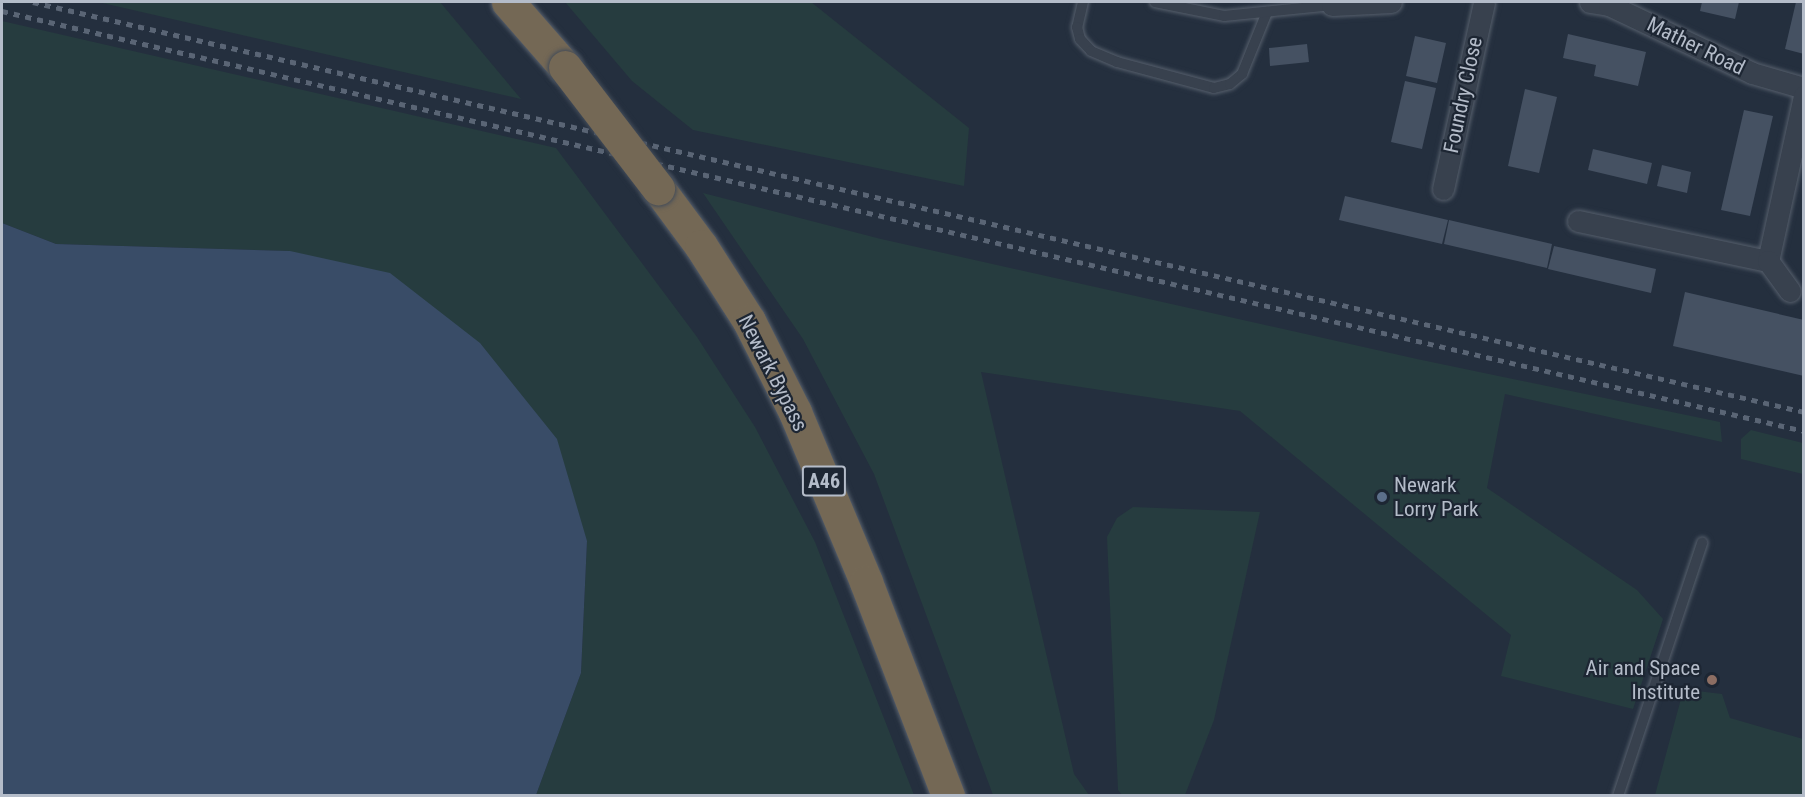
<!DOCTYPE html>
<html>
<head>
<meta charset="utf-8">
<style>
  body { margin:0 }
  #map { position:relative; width:1805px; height:797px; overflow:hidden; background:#242f3e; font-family:"Roboto Condensed",sans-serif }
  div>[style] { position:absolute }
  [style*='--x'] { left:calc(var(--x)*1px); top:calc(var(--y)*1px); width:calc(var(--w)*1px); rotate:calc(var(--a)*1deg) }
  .green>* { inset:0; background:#263c3f }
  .water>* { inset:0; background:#394c67 }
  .building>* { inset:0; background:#455162 }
  .roads { filter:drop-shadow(0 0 2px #565f6c) drop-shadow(0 0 2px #565f6c) }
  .lane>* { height:10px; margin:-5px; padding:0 5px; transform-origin:5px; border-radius:5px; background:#38414e }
  .street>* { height:21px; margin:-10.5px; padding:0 10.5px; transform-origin:10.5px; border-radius:10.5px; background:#38414e }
  .highway>* { height:33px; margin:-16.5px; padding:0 16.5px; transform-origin:16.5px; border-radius:16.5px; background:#746855 }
  .rail>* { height:4.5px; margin-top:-2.25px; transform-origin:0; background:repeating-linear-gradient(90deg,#5a6575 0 6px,transparent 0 12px) }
  .bridges { filter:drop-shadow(0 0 2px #434c59) drop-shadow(0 0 2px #434c59) }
  .highway-bridge>* { height:33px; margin:-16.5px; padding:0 16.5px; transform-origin:16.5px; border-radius:16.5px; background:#746855 }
  .dots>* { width:16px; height:16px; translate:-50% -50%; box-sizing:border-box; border:3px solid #1d2633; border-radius:50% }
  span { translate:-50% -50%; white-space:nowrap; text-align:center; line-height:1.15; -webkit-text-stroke:4.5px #1d2633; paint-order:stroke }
  .shield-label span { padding:2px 4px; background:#1d2633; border:2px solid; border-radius:4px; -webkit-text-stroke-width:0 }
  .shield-label { font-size:20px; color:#b4bcc9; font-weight:700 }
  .street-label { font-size:21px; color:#b4bcc9 }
  .poi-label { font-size:21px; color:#b4bcc9 }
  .left { translate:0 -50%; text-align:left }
  .right { translate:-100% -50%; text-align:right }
  .frame { position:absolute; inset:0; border:3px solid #b4bcc9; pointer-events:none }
</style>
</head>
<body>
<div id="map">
  <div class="green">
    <div style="clip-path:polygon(98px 2px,440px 2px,521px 99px)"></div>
    <div style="clip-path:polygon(565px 2px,811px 2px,969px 128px,964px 186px,693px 130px,632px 81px)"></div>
    <div style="clip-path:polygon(2px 21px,556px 148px,697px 337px,755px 427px,815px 542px,914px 795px,536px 795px,581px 673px,587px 541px,290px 251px,56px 244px,2px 223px)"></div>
    <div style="clip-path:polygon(703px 193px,881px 239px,1417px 359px,1720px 422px,1722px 442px,1505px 394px,1487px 488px,1637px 590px,1663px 619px,1633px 709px,1501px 676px,1511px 635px,1240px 411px,981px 372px,1074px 774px,1089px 795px,993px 795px,874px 474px,803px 339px)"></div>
    <div style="clip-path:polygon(1751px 430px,1803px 443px,1803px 474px,1741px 459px,1741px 439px)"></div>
    <div style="clip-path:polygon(1133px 507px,1260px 512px,1214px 720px,1185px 795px,1122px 795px,1118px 790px,1107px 537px,1117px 518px)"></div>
    <div style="clip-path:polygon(1697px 691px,1722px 694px,1730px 718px,1803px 739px,1803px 795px,1655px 795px,1682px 695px)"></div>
  </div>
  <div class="water">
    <div style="clip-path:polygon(2px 223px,56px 244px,290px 251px,390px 273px,480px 343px,557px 439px,587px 541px,581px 673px,536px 795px,2px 795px)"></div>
  </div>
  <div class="building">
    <div style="clip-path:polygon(1702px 2px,1739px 2px,1735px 19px,1700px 11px)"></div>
    <div style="clip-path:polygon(1796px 2px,1804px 2px,1804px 54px,1785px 49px)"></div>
    <div style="clip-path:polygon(1568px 34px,1646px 52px,1638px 86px,1594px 76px,1596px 65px,1563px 58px)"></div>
    <div style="clip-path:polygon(1415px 36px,1446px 43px,1437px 83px,1406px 76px)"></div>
    <div style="clip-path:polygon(1307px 44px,1309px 62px,1270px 66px,1269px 48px)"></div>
    <div style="clip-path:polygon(1405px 81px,1436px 88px,1422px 149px,1391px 142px)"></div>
    <div style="clip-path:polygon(1525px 89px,1557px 97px,1539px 173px,1508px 166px)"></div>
    <div style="clip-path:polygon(1744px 110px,1773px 116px,1750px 216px,1721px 210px)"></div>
    <div style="clip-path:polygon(1593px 149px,1652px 163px,1647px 184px,1588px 170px)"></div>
    <div style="clip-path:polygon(1662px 165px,1691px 172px,1687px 193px,1657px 186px)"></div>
    <div style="clip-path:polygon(1345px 196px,1448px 220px,1442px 244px,1339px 220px)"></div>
    <div style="clip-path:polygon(1449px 220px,1552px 244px,1547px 268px,1444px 244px)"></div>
    <div style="clip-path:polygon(1554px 246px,1656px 269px,1651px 293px,1548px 269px)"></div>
    <div style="clip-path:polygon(1685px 292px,1804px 320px,1804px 376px,1673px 346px)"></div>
  </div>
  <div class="roads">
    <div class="lane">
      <div style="--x:1083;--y:2;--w:26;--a:103"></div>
      <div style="--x:1077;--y:27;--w:12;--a:76"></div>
      <div style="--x:1080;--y:39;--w:16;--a:47"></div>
      <div style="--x:1091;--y:51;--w:28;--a:23"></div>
      <div style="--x:1117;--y:62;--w:100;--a:15"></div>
      <div style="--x:1214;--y:88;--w:16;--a:-14"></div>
      <div style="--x:1230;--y:84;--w:16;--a:-40"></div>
      <div style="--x:1242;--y:74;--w:67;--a:-68"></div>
      <div style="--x:1155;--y:2;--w:70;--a:11.5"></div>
      <div style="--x:1224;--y:16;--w:109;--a:-5.8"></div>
      <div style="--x:1618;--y:796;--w:267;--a:-71.6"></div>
    </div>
    <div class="street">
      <div style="--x:1590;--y:2;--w:19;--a:9"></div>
      <div style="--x:1609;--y:5;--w:158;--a:25.4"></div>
      <div style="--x:1752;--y:73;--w:54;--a:16.1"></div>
      <div style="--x:1332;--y:5;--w:59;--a:-2.9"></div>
      <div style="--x:1443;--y:189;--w:191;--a:-77.6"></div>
      <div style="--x:1578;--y:221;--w:194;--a:11.9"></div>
      <div style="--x:1768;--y:261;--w:169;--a:-77.7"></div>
      <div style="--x:1768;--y:261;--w:37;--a:54"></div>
    </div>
    <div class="highway">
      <div style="--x:508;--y:2;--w:86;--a:48.8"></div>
      <div style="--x:658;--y:188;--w:72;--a:53.4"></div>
      <div style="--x:701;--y:246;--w:89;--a:57.4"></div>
      <div style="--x:749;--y:321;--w:102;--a:63.2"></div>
      <div style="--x:795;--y:412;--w:184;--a:67.3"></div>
      <div style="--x:866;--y:582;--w:229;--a:69"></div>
    </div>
  </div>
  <div class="rail">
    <div style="--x:33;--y:2;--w:1818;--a:13.03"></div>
    <div style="--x:2;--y:11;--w:1850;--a:13.12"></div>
  </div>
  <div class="bridges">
    <div class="highway-bridge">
      <div style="--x:565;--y:67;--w:153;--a:52.5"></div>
    </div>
  </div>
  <div class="dots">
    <div style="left:1382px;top:497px;background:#5c6f8a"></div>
    <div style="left:1712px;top:680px;background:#8d6e63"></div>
  </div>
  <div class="shield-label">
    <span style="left:824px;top:481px">A46</span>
  </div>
  <div class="street-label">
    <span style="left:1696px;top:46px;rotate:26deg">Mather Road</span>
    <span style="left:1463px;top:95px;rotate:-78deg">Foundry Close</span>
    <span style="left:773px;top:373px;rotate:63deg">Newark Bypass</span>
  </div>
  <div class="poi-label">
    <span class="left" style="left:1394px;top:497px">Newark<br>Lorry Park</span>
    <span class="right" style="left:1700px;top:680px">Air and Space<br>Institute</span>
  </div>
  <div class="frame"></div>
</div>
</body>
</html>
